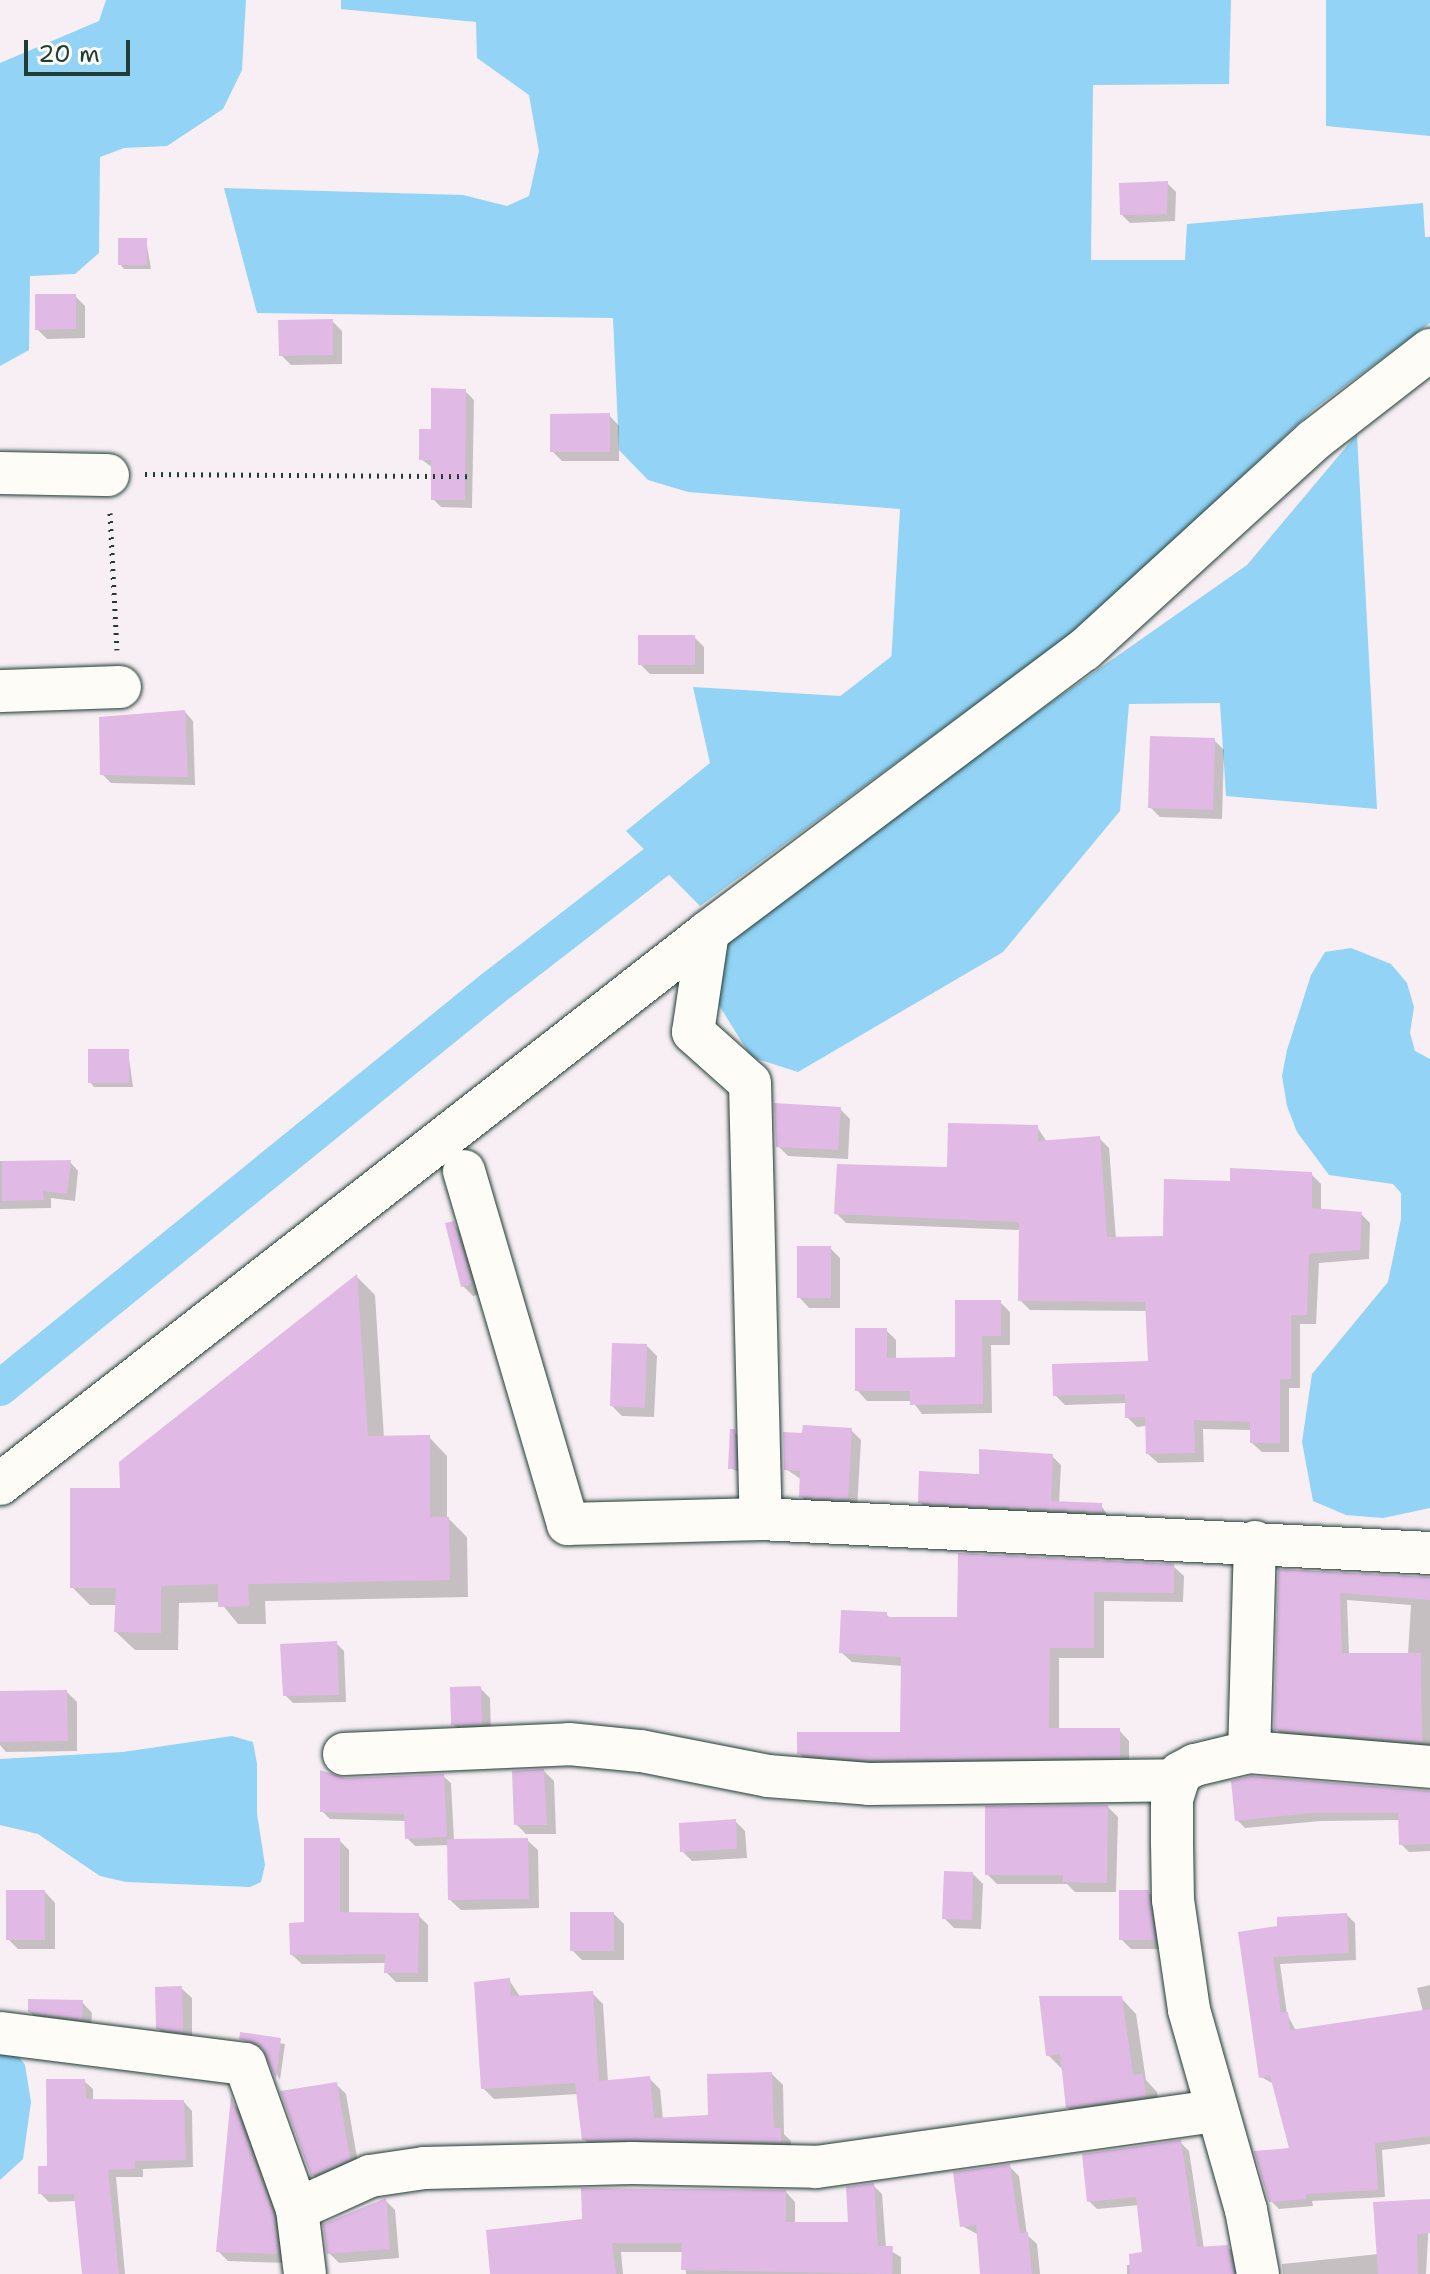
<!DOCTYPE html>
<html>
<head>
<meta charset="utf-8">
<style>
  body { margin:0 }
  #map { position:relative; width:1430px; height:2274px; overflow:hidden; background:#f7eff3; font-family:"Shantell Sans",sans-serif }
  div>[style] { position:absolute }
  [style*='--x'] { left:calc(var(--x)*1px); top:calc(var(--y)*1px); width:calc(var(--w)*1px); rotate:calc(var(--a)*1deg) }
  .water>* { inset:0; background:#93d3f5 }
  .shadow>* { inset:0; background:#0003 }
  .canal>* { height:36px; margin:-18px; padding:0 18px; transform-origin:18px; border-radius:18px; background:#93d3f5 }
  .building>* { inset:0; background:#e0bae4 }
  .path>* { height:5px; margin-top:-2.5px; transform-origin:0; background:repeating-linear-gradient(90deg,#1f3d34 0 2px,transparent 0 8px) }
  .roads { filter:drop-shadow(0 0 2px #1f3d34) drop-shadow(0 0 2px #1f3d34) }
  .street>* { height:42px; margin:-21px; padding:0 21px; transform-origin:21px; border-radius:21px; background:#fdfcf7 }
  span { translate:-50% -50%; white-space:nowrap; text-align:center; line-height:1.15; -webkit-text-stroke:8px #fdfcf7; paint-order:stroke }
  .scale { position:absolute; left:24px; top:40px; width:106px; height:36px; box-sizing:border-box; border:4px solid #1f3d34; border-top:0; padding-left:10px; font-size:24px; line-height:28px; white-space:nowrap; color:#1f3d34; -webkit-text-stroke:6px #fdfcf7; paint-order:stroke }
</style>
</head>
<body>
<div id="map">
  <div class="water">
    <div style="clip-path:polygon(106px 0,246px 0,242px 70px,223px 109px,167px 146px,124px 148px,100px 157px,99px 253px,75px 274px,30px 276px,29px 350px,0 366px,0 63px,99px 21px)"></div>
    <div style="clip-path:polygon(341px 0,1231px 0,1229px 84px,1093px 85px,1091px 260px,1185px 260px,1187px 224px,1423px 203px,1425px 237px,1430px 237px,1430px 323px,1314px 409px,1076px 631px,700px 906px,626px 831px,710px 763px,693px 687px,889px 699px,900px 509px,688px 492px,648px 480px,619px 450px,613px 318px,257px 313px,224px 188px,463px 195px,507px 206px,529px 196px,539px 151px,529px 95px,477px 58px,476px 22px,341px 9px)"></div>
    <div style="clip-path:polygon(1326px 0,1430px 0,1430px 136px,1326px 126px)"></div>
    <div style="clip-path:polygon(1357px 434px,1377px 809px,1226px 796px,1220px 703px,1129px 704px,1120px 811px,1003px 952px,798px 1072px,751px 1057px,714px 997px,714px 939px,1247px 565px)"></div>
    <div style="clip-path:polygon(1351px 948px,1391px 964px,1407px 983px,1414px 1007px,1410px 1033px,1415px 1051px,1430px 1059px,1430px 1508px,1383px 1518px,1346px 1515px,1313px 1501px,1302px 1442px,1312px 1374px,1388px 1282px,1401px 1219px,1401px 1193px,1393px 1184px,1329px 1175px,1297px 1132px,1287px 1106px,1282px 1076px,1287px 1050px,1311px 975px,1325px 952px)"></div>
    <div style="clip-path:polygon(232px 1736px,253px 1742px,257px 1764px,257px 1814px,265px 1865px,261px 1882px,250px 1887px,126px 1882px,100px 1876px,38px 1834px,0 1825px,0 1759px,123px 1752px)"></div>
    <div style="clip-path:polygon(0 2049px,15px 2051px,25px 2065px,31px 2102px,23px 2159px,0 2180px)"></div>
  </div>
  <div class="shadow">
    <div style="clip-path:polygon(1167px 183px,1176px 192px,1175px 221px,1130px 223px,1121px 214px)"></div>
    <div style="clip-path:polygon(146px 240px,151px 269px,124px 269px,120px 264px)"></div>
    <div style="clip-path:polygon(75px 296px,85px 306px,85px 338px,47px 339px,37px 329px)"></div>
    <div style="clip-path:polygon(332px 321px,342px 331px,342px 364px,291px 365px,281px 355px)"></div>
    <div style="clip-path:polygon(465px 391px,474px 400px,472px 508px,441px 507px,433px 499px,433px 468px,421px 459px,433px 431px)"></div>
    <div style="clip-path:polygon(609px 415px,619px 426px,619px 461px,562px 461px,552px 451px)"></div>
    <div style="clip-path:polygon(694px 637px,704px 647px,704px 674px,650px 674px,640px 664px)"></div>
    <div style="clip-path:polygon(185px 712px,193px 721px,195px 785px,111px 783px,102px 774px)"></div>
    <div style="clip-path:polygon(1214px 740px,1224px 750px,1222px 819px,1160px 817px,1150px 807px)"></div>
    <div style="clip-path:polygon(128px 1051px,133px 1087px,94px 1087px,90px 1082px)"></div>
    <div style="clip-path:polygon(840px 1109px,850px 1119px,848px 1159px,788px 1156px,778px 1146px)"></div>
    <div style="clip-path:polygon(1037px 1127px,1047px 1142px,1099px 1138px,1109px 1148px,1116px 1239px,1165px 1237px,1232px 1183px,1311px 1174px,1321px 1184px,1321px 1211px,1361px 1214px,1370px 1223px,1369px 1259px,1319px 1263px,1316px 1324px,1300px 1324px,1300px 1388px,1289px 1388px,1289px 1452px,1262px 1452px,1252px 1443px,1252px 1430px,1203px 1429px,1204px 1462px,1158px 1463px,1148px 1454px,1147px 1426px,1137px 1427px,1127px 1417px,1127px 1403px,1065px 1405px,1055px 1395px,1150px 1363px,1148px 1311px,1030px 1310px,1020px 1300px,1021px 1230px,846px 1223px,836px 1213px,949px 1169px)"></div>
    <div style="clip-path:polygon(0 1161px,70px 1162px,78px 1171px,75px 1201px,51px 1198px,51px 1208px,0 1209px)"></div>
    <div style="clip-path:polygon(453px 1224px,463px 1234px,481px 1294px,473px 1296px,463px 1286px)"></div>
    <div style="clip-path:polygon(830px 1248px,840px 1258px,840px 1308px,809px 1308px,799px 1297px)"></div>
    <div style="clip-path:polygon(357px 1277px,375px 1295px,384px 1438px,429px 1437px,447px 1456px,447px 1517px,467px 1537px,468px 1597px,265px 1601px,266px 1624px,238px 1624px,220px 1602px,179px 1603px,178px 1650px,135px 1650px,116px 1632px,117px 1605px,90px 1605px,72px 1587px,122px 1490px,121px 1463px)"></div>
    <div style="clip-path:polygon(1000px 1302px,1010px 1312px,1010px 1345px,991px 1345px,992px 1413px,922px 1414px,912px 1401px,867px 1401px,857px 1390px,886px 1330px,896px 1340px,896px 1359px,957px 1359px)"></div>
    <div style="clip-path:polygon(647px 1346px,657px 1356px,654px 1417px,622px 1416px,612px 1406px)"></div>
    <div style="clip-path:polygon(851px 1430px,861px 1440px,857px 1509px,811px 1506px,801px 1496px,802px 1480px,786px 1469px,804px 1435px)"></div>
    <div style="clip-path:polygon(734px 1431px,738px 1436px,739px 1472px,730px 1468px)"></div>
    <div style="clip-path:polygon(1052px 1456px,1061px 1465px,1059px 1504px,1101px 1505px,1110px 1520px,928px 1511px,920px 1502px,981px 1476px)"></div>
    <div style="clip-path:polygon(1173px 1566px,1184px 1576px,1183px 1602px,1104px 1601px,1104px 1658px,1059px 1658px,1059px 1730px,1119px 1730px,1129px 1741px,1129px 1766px,809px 1764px,799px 1753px,902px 1734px,903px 1666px,852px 1662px,841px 1652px,886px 1614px,891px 1619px,959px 1619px)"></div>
    <div style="clip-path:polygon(evenodd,1280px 1571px,1430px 1578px,1430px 1749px,1284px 1737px,1276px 1729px,1280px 1571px,1347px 1600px,1411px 1605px,1408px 1655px,1349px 1655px,1347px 1600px)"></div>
    <div style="clip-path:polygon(336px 1643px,344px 1651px,346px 1702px,293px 1703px,285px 1695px)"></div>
    <div style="clip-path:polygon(480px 1688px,490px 1698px,491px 1733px,463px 1734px,453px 1724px)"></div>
    <div style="clip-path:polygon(67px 1692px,77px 1702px,77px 1751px,6px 1752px,0 1745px,0 1693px)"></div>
    <div style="clip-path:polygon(544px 1771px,554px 1781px,556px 1834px,526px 1834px,516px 1824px)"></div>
    <div style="clip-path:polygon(443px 1776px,451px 1783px,454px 1841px,527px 1840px,538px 1850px,539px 1908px,461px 1910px,450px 1900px,450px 1845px,415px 1846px,407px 1838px,407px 1821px,330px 1819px,322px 1811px,345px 1780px)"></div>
    <div style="clip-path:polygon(1430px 1793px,1430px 1851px,1409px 1852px,1401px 1844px,1401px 1820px,1320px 1821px,1245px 1828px,1237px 1820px)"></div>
    <div style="clip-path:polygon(1108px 1807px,1118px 1817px,1116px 1892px,1075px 1892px,1067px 1884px,997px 1884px,987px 1874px)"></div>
    <div style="clip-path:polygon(735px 1821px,745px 1831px,747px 1858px,692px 1861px,682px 1851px)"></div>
    <div style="clip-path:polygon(339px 1840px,349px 1850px,349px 1914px,418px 1915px,428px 1925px,428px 1982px,396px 1982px,386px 1972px,386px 1963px,302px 1964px,291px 1954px)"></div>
    <div style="clip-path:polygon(973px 1874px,983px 1884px,981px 1929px,954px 1928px,944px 1918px)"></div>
    <div style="clip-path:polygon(45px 1892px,55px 1903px,55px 1949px,18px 1949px,8px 1939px)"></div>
    <div style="clip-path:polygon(1148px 1892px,1158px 1902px,1164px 1949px,1131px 1949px,1121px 1939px)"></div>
    <div style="clip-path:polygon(614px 1914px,624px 1924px,624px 1960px,582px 1960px,572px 1950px)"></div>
    <div style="clip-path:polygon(1347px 1915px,1355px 1923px,1356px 1960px,1280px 1964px,1287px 2014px,1296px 2031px,1423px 2012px,1417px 1988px,1430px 1985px,1430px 2144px,1382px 2150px,1385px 2197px,1312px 2201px,1313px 2206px,1279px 2209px,1271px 2201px,1292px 2150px,1274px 2084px,1261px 2077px,1240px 1934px)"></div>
    <div style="clip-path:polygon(509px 1980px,521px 1998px,592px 1993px,603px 2004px,608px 2082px,649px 2078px,660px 2089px,663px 2120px,710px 2117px,772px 2074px,783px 2085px,784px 2134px,791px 2141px,791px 2152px,595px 2150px,584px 2139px,578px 2094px,494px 2099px,483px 2088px)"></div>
    <div style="clip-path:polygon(181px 1988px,192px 1998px,192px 2041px,168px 2038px,158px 2028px)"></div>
    <div style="clip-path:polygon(1121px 1998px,1136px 2014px,1146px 2080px,1157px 2092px,1160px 2111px,1083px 2122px,1067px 2107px,1064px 2071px,1048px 2055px)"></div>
    <div style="clip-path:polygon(82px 2002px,92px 2013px,91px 2028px,40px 2022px,30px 2012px)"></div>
    <div style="clip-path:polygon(241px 2038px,285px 2044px,280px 2080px,264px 2049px)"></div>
    <div style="clip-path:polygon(84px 2081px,93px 2089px,93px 2101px,184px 2102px,192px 2111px,193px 2167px,143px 2169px,143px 2177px,116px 2177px,125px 2274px,84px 2274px,76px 2201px,49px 2202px,40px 2193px)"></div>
    <div style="clip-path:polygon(336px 2084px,346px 2094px,359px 2169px,323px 2185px,313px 2175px,283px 2092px)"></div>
    <div style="clip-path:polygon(232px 2103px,240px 2111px,283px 2226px,287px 2263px,228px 2261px,218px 2251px)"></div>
    <div style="clip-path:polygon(1180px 2142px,1189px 2151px,1204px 2249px,1227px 2247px,1236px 2255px,1240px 2274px,1127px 2274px,1127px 2265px,1145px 2263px,1139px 2205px,1097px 2209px,1089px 2201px)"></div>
    <div style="clip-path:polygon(1009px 2166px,1019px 2176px,1027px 2235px,1037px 2244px,1040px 2274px,982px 2274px,979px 2235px,962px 2226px)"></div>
    <div style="clip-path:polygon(873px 2185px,882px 2194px,886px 2248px,901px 2257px,901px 2274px,686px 2274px,685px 2252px,621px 2252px,623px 2274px,492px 2274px,786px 2192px,795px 2202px,795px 2224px,851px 2224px)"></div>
    <div style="clip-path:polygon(385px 2200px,395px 2210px,399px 2258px,339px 2263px,329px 2253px)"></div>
    <div style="clip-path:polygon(1430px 2201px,1426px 2274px,1283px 2274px,1282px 2264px,1379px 2254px)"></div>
  </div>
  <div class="canal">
    <div style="--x:830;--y:727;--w:125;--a:-37.9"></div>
    <div style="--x:0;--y:1388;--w:633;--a:-39.04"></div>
    <div style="--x:492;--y:989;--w:257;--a:-37.7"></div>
  </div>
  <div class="building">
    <div style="clip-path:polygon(1168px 181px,1167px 214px,1120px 215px,1119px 183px)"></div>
    <div style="clip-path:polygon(118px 238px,147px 238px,147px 265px,118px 265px)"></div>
    <div style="clip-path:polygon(35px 294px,76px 294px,76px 329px,35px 330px)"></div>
    <div style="clip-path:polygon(333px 319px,333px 355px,279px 356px,278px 320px)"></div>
    <div style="clip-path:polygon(431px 388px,466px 389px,465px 500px,431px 500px,431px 460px,419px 460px,419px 429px,431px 429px)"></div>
    <div style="clip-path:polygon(610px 413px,610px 452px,550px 452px,550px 414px)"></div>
    <div style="clip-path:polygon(638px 635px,695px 635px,695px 665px,638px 665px)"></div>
    <div style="clip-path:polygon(185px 710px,188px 777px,100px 775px,99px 717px)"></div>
    <div style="clip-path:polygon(1150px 736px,1215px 738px,1213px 810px,1148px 808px)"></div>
    <div style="clip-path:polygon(88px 1049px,129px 1049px,129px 1083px,88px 1083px)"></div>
    <div style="clip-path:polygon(774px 1103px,841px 1107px,838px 1150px,776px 1147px)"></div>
    <div style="clip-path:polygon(948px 1123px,1038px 1125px,1038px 1141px,1100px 1136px,1107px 1237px,1163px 1236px,1164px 1179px,1230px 1181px,1230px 1168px,1312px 1172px,1312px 1208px,1362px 1212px,1360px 1250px,1309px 1254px,1307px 1315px,1291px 1315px,1291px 1379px,1280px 1379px,1280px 1443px,1250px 1443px,1250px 1422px,1194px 1420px,1195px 1453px,1146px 1454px,1145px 1417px,1125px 1418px,1125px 1394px,1053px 1396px,1052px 1364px,1148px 1361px,1145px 1302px,1018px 1301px,1019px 1222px,834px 1214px,837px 1164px,947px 1167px)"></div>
    <div style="clip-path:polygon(71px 1160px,67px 1194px,43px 1191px,44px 1200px,2px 1201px,2px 1161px)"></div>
    <div style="clip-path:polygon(454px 1221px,472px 1284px,461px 1287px,445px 1223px)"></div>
    <div style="clip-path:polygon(797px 1246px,831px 1246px,831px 1298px,797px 1298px)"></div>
    <div style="clip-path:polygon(357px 1274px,368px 1436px,430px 1435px,430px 1517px,449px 1517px,450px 1580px,248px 1584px,249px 1606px,218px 1607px,218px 1584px,161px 1586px,161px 1633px,114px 1632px,116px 1588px,70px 1588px,70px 1488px,120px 1488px,119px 1462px)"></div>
    <div style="clip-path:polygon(955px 1300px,1001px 1300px,1001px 1336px,982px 1336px,983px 1404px,910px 1405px,910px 1391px,855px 1391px,855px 1328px,887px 1328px,887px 1358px,955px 1357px)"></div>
    <div style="clip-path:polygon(612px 1343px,647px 1344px,645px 1408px,610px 1406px)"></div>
    <div style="clip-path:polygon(803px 1425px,852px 1428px,848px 1499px,799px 1497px,800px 1471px,784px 1470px,783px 1432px,802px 1433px)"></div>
    <div style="clip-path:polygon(730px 1429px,735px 1429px,736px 1469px,728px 1469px)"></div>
    <div style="clip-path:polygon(979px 1449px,1053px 1454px,1051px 1501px,1102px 1503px,1102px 1512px,918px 1503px,919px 1471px,979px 1474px)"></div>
    <div style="clip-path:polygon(958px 1553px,1174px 1564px,1174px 1593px,1094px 1592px,1094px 1648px,1050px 1648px,1049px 1728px,1120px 1728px,1120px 1757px,870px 1760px,797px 1754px,797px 1732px,900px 1732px,901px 1657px,839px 1653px,841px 1610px,887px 1612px,887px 1617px,957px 1617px)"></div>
    <div style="clip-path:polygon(1278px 1569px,1430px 1577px,1430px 1600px,1340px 1593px,1342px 1653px,1421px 1653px,1422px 1742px,1274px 1730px)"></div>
    <div style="clip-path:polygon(337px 1641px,339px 1695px,283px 1696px,280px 1644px)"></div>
    <div style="clip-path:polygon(481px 1686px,482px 1724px,451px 1725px,450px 1687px)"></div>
    <div style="clip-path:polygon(67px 1690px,68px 1741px,0 1742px,0 1691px)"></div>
    <div style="clip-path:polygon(544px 1769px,547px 1825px,514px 1825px,512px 1771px)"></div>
    <div style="clip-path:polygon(320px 1770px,345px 1778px,444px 1774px,447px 1837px,405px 1839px,404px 1814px,320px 1812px)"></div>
    <div style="clip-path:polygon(1251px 1776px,1430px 1791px,1430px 1844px,1399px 1845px,1398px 1813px,1311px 1813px,1235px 1821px,1231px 1781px)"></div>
    <div style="clip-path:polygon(1108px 1805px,1107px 1883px,1063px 1882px,1063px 1875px,985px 1875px,985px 1806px)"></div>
    <div style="clip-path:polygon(736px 1819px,737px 1849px,680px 1852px,679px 1823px)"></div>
    <div style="clip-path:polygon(304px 1838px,340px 1838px,340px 1912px,419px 1913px,418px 1973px,384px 1973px,385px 1954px,290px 1955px,289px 1923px,304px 1922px)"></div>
    <div style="clip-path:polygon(528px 1838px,529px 1899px,448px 1900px,447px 1839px)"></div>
    <div style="clip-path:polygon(944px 1871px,973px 1872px,972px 1920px,942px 1919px)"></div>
    <div style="clip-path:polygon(6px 1890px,45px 1890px,45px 1940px,6px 1940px)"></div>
    <div style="clip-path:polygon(1119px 1890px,1149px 1890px,1155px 1940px,1119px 1940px)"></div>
    <div style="clip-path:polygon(570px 1912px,614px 1912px,614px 1951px,570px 1951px)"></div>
    <div style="clip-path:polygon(1347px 1913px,1349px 1953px,1273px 1957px,1281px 2012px,1288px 2012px,1290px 2030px,1430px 2009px,1430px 2136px,1375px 2143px,1378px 2190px,1306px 2194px,1306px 2199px,1269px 2202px,1254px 2151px,1289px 2148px,1270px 2076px,1259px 2078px,1238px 1932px,1277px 1926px,1277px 1917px)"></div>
    <div style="clip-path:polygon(510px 1978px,511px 1996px,593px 1991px,599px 2081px,650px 2076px,654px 2118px,708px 2115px,707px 2074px,772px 2072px,774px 2128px,781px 2128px,781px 2142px,582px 2140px,575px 2083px,481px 2089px,474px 1982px)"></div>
    <div style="clip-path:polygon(182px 1986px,183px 2032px,156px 2029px,155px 1987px)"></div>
    <div style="clip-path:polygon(1039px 1996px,1122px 1996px,1133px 2075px,1143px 2074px,1146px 2096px,1066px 2108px,1060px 2054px,1046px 2056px)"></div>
    <div style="clip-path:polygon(28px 1999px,83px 2000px,82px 2019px,28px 2012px)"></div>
    <div style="clip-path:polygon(240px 2032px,281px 2038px,276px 2079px,261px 2046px,239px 2039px)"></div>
    <div style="clip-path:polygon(46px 2079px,85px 2079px,86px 2099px,184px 2100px,186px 2160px,135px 2161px,135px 2169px,108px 2170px,119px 2274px,82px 2274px,74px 2194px,38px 2194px,38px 2166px,47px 2166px)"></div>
    <div style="clip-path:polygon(337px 2082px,350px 2159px,311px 2176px,280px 2091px)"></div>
    <div style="clip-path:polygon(231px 2096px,274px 2215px,278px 2254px,216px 2252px)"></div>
    <div style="clip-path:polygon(1181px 2140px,1197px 2247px,1228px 2245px,1234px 2274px,1130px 2274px,1129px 2254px,1142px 2252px,1136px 2197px,1087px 2202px,1082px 2154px)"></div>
    <div style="clip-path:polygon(1010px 2164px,1020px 2233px,1028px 2232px,1032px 2274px,980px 2274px,976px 2225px,960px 2227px,953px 2172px)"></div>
    <div style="clip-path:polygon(874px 2183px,878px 2246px,893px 2246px,892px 2274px,681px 2270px,682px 2243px,612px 2243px,616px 2274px,490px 2274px,486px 2230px,582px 2219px,581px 2188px,786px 2190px,786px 2222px,848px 2222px,846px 2187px)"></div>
    <div style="clip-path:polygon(386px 2198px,390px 2249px,327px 2254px,323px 2224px)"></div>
    <div style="clip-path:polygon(1430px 2199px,1430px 2233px,1417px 2234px,1418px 2274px,1378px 2274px,1373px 2202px)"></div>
  </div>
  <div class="path">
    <div style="--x:145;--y:474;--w:327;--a:0.4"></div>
    <div style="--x:110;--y:513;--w:137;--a:87.1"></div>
  </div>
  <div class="roads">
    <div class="street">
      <div style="--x:0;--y:473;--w:108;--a:1.1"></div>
      <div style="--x:0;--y:691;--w:120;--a:-1.9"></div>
      <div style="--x:708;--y:932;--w:101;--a:98.5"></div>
      <div style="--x:693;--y:1032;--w:76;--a:41.8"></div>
      <div style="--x:750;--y:1083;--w:436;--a:88.6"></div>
      <div style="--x:761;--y:1519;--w:670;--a:2.91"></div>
      <div style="--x:464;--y:1171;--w:368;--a:73.6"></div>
      <div style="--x:568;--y:1524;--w:193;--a:-1.5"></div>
      <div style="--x:0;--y:1484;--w:898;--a:-37.94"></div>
      <div style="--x:708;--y:932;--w:470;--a:-36.9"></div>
      <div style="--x:1084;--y:650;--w:311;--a:-42.4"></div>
      <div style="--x:1314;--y:440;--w:147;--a:-37.8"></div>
      <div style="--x:1255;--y:1542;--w:210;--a:91.6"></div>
      <div style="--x:1249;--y:1752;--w:56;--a:166.5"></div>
      <div style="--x:1195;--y:1765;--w:17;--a:152"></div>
      <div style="--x:1180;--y:1773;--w:28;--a:107"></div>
      <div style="--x:1172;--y:1800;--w:43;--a:90"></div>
      <div style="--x:1172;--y:1843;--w:57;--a:89"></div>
      <div style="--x:1173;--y:1900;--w:111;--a:81.7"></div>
      <div style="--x:1189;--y:2010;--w:208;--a:74.1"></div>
      <div style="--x:1246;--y:2210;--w:65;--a:79.4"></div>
      <div style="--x:1249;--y:1752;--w:182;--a:4.7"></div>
      <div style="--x:344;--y:1754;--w:225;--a:-2.5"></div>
      <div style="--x:569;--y:1744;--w:72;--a:5.6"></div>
      <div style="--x:641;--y:1751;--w:129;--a:11.1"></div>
      <div style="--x:768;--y:1776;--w:101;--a:4.5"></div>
      <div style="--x:869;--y:1784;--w:309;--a:-0.7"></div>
      <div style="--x:0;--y:2033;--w:247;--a:7.2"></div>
      <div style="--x:245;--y:2064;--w:154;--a:70.3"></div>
      <div style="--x:297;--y:2209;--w:65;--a:83"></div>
      <div style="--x:297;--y:2209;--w:80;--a:-24.3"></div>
      <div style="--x:370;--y:2176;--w:55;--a:-8.4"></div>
      <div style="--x:424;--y:2168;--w:208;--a:-1.4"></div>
      <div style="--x:632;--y:2163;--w:184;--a:1.2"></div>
      <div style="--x:816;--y:2167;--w:402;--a:-8"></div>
    </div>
  </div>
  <div class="scale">20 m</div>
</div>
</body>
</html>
